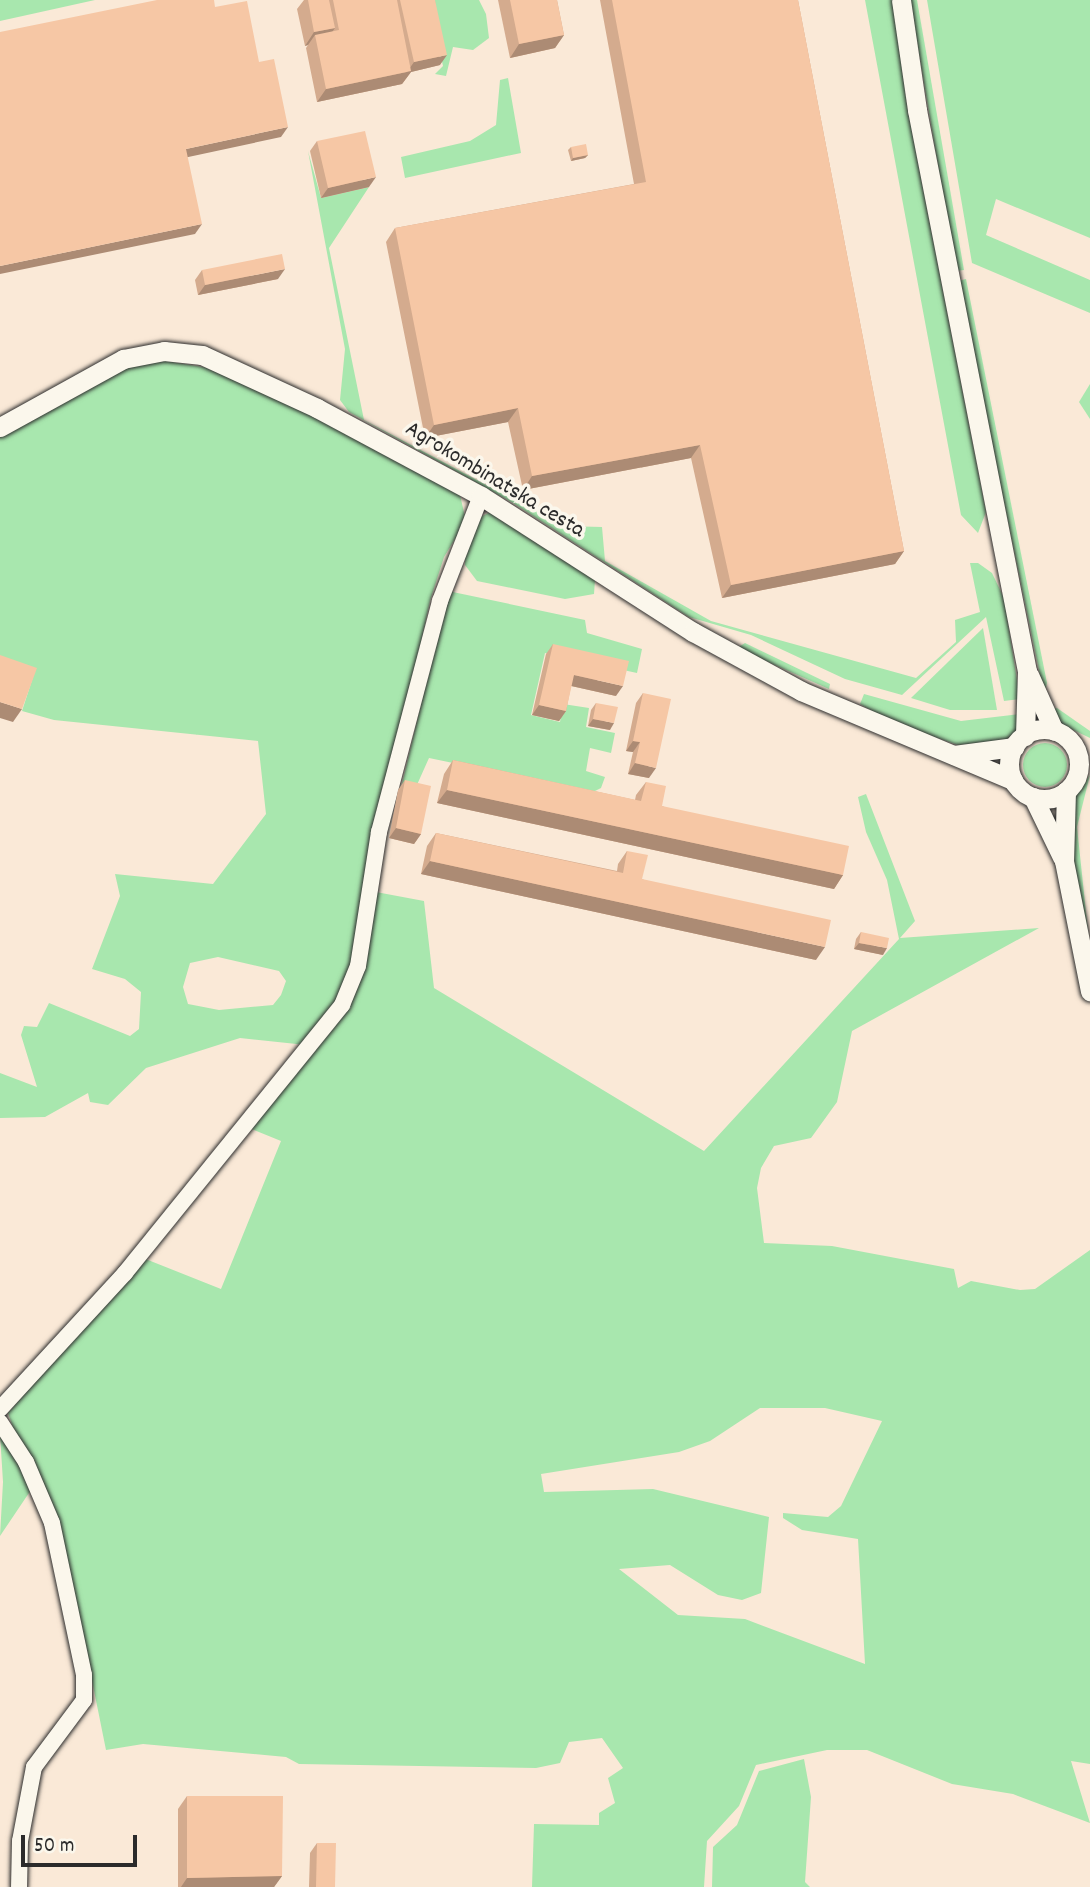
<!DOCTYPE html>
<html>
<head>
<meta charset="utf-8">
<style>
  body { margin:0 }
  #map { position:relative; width:1090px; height:1887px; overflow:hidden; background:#fae9d7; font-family:Dekko,sans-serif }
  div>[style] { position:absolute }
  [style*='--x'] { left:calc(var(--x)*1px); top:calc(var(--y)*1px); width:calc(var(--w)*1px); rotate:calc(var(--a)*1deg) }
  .green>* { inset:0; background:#a8e7ae }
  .round { border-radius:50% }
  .roads { filter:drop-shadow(0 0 2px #2b2b2b) drop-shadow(0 0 2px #2b2b2b) }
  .minor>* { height:16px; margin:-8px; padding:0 8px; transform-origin:8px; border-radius:8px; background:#fbf7ec }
  .tertiary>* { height:19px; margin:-9.5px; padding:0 9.5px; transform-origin:9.5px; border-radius:9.5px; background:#fbf7ec }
  .tertiary>.ring { margin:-9.5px; padding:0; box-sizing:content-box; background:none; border:19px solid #fbf7ec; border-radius:50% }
  .wall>* { inset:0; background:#d4ab8e }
  .shaded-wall>* { inset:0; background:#ac8b74 }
  .building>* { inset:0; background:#f6c7a5 }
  span { translate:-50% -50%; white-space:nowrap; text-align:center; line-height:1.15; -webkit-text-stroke:7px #fbf7ec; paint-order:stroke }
  .street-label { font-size:23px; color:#2b2b2b }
  .scale { position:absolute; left:21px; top:1835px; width:116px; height:32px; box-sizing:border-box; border:4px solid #2b2b2b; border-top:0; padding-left:9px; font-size:21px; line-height:24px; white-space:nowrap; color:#2b2b2b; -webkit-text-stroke:5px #fbf7ec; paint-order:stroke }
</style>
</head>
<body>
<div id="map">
  <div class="green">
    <div style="clip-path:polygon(0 0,95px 0,0 21px)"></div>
    <div style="clip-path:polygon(428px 0,479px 0,486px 14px,489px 38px,473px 50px,453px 47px,446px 76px,435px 74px,443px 66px)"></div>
    <div style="clip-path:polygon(865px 0,893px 0,907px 106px,986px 512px,978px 533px,961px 515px)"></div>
    <div style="clip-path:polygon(910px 0,917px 0,964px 270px,956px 271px)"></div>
    <div style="clip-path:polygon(927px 0,1090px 0,1090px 238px,996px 199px,986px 235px,1090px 280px,1090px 313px,972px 263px)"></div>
    <div style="clip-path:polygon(508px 78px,521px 153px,405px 178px,401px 157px,470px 141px,496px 125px,500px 80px)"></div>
    <div style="clip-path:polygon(308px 151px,321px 198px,369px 187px,329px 248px,364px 420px,564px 526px,602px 527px,605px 561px,711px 621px,916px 678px,956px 642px,955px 620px,980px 612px,970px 563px,978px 563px,992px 573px,1004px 598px,1020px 699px,1004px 701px,986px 617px,902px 695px,845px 679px,751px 635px,689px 617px,513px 503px,349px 412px,340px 400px,345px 349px)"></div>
    <div style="clip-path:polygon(966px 279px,1047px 683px,1044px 694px,958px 281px)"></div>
    <div style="clip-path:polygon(evenodd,160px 360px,221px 370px,277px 396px,460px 495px,466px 521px,444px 557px,430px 601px,345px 990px,306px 1045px,240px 1038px,146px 1068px,108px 1105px,90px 1102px,88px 1093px,45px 1117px,0 1118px,0 1073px,37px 1087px,21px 1035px,24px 1026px,37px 1027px,49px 1003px,130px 1036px,139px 1029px,141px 992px,125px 979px,92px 969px,120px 896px,115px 874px,213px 884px,266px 814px,258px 741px,54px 720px,22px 711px,33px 677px,0 665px,0 436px,116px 370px,160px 360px,218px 957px,279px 971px,286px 981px,281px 995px,273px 1005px,219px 1010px,188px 1004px,183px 987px,190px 963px,218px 957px)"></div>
    <div style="clip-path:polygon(1090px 384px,1090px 419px,1079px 402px)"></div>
    <div style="clip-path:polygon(492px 511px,595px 580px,594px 594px,565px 599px,477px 581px,465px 565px,465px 553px,479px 518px)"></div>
    <div style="clip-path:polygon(448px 591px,585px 620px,587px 633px,642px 649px,637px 673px,545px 653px,531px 715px,560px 722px,563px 704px,589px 708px,586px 727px,615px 733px,611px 753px,590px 748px,586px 771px,605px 777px,601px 788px,593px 792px,429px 758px,416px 787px,402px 784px)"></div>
    <div style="clip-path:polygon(983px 628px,997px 710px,950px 710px,911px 698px)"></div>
    <div style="clip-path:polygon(745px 643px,830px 684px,829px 689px,737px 648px)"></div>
    <div style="clip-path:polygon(864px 694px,961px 721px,1020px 714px,1016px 731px,1005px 741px,958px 745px,893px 723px,860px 704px)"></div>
    <div style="clip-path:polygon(1057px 708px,1090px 731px,1090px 738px,1063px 725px,1051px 709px)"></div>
    <div class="round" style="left:1023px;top:743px;width:44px;height:44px"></div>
    <div style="clip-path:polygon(1090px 775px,1077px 827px,1090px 950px,1073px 865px,1073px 799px)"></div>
    <div style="clip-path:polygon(evenodd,866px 794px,915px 921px,900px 938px,1039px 928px,852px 1031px,837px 1102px,811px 1138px,774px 1146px,761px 1168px,757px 1188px,764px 1243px,832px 1246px,954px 1269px,958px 1288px,971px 1281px,1020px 1290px,1035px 1289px,1090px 1250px,1090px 1764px,1071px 1761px,1090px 1823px,1013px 1794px,952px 1784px,867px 1750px,827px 1750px,756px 1765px,739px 1806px,707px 1841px,704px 1887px,532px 1887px,534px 1824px,599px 1825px,599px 1813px,615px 1803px,608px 1778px,623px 1768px,602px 1738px,569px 1742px,560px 1763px,536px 1768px,299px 1764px,286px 1757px,143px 1744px,106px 1750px,80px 1621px,8px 1413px,143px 1258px,221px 1289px,281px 1141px,249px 1128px,337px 1023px,376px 892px,424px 901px,434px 988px,704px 1151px,899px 939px,887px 880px,866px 832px,858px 797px,866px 794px,760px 1408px,825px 1408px,882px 1421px,841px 1506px,828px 1517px,783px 1513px,783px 1518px,802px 1530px,858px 1539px,865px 1664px,745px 1619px,678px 1615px,619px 1569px,670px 1565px,718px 1595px,742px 1600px,761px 1593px,769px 1517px,653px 1489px,544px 1492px,541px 1474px,679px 1452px,710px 1441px,760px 1408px)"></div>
    <div style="clip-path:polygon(0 1434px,33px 1487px,0 1536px,3px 1482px)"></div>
    <div style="clip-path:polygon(804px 1759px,811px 1797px,805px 1882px,810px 1887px,712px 1887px,713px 1847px,737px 1825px,759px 1771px)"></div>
  </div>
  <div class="roads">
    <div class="minor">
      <div style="--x:0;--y:1409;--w:185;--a:-47.4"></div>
      <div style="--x:125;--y:1273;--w:345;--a:-51"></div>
      <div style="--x:342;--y:1005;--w:42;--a:-67.7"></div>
      <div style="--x:358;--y:966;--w:136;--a:-81.1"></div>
      <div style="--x:379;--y:832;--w:239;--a:-75.2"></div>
      <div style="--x:440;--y:601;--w:113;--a:-68.7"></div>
      <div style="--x:0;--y:1422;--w:48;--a:57"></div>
      <div style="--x:26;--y:1462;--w:66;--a:66.9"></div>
      <div style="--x:52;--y:1523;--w:155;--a:78.1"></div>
      <div style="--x:84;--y:1675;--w:25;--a:90"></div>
      <div style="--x:84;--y:1700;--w:84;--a:126.7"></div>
      <div style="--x:34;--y:1767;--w:75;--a:100.7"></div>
      <div style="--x:20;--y:1841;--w:46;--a:91.2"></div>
    </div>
    <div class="tertiary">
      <div style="--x:901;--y:0;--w:111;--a:81.7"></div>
      <div style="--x:917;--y:110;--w:572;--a:78.91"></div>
      <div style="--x:1027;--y:671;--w:65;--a:91.8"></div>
      <div style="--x:0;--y:427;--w:141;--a:-28.9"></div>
      <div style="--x:123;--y:359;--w:42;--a:-11"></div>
      <div style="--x:164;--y:351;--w:38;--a:6"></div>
      <div style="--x:202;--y:355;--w:127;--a:24.7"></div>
      <div style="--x:317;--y:408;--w:186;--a:28.2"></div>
      <div style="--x:481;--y:496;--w:252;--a:32.7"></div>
      <div style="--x:693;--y:632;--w:123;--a:28.6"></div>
      <div style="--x:801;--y:691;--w:230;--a:22.8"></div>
      <div style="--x:1029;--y:675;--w:61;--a:65.9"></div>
      <div class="ring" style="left:1009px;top:729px;width:51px;height:51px"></div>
      <div style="--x:954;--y:755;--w:61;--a:-7.6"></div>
      <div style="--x:1066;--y:791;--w:70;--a:91.6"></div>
      <div style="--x:1064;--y:861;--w:133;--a:78.7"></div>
      <div style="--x:1033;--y:797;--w:67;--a:64.2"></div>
    </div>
  </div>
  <div class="wall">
    <div style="clip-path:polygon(304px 0,435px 0,440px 65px,411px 72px,402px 84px,317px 102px,306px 48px,308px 45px,305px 46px,297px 9px)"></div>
    <div style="clip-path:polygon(498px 0,557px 0,564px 35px,555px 48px,510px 58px)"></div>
    <div style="clip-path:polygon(600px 0,798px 0,904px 551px,895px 564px,722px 598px,691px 458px,523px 490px,508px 422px,425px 438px,386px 242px,395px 228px,634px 184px)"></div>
    <div style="clip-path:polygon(317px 141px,369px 187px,321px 198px,310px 151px)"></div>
    <div style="clip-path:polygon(571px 147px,588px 155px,585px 158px,571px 161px,568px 150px)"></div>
    <div style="clip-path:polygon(202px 270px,278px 279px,198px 295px,195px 280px)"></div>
    <div style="clip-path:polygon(553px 644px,616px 696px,571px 686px,566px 711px,559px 721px,532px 715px,546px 654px)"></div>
    <div style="clip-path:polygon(643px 693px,649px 778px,628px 774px,633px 752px,626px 751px,636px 703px)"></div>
    <div style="clip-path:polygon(596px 703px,610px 730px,588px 726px,591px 710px)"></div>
    <div style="clip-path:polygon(453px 760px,635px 800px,636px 795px,646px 782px,662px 806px,843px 875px,834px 889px,437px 803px,444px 774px)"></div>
    <div style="clip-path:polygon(405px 780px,421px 834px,414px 844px,389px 838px,398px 790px)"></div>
    <div style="clip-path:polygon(436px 833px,617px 871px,618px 864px,627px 851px,642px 879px,816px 960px,421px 874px,427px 846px)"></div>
    <div style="clip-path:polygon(861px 932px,883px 955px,854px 949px,856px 939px)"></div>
    <div style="clip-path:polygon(187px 1796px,282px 1876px,274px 1887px,178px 1887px,178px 1809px)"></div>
    <div style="clip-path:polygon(317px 1843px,335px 1887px,309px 1887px,310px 1853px)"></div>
  </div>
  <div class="shaded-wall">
    <div style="clip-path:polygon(335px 28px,326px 41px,315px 35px,308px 45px,305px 46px,314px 32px)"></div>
    <div style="clip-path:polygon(564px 35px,555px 48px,510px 58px,519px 44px)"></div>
    <div style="clip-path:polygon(447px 55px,440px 65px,411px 72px,402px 84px,317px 102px,326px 89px,407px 72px,414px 62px)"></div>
    <div style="clip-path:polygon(288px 127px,281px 137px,179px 159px,186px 149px)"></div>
    <div style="clip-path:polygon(588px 155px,585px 158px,571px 161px,573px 158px)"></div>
    <div style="clip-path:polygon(376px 177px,369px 187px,321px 198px,328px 188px)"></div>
    <div style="clip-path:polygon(202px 224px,195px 234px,0 274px,0 266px)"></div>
    <div style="clip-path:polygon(285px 269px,278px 279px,198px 295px,205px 285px)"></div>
    <div style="clip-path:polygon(518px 408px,508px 422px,425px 438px,434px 425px)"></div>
    <div style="clip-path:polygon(700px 445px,691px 458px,523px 490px,532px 476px)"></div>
    <div style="clip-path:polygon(904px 551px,895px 564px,722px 598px,731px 585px)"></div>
    <div style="clip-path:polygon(574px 675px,623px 686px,616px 696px,567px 685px)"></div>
    <div style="clip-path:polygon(0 702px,22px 709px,13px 722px,0 718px)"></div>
    <div style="clip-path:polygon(539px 705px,566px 711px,559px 721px,532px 715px)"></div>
    <div style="clip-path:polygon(593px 719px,614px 723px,610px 730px,588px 726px)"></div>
    <div style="clip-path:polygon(633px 741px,640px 742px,633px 752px,626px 751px)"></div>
    <div style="clip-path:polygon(635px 763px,656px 768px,649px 778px,628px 774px)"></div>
    <div style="clip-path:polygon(447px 790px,843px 875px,834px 889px,437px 803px)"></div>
    <div style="clip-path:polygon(396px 828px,421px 834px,414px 844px,389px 838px)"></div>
    <div style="clip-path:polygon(430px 861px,825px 947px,816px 960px,421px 874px)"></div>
    <div style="clip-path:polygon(859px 943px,887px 948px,883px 955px,854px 949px)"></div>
    <div style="clip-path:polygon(282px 1876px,274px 1887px,181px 1887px,187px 1878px)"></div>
  </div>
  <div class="building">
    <div style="clip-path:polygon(157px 0,214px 0,215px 7px,247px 1px,259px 62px,274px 59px,288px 127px,186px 149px,202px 224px,0 266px,0 32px)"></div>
    <div style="clip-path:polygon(308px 0,329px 0,335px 28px,314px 32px)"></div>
    <div style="clip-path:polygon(333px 0,397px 0,411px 71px,326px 89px,315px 35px,339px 30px)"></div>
    <div style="clip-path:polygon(400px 0,435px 0,447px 55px,414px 62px)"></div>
    <div style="clip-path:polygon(510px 0,557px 0,564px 35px,519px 44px)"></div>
    <div style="clip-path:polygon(612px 0,798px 0,904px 551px,731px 585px,700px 445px,532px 476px,518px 408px,434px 425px,395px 228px,646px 182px)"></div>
    <div style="clip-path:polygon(365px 131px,376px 177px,328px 188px,317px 141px)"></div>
    <div style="clip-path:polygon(586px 144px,588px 155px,573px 158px,571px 147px)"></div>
    <div style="clip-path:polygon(282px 254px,285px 269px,205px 285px,202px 270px)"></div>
    <div style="clip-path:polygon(553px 644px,629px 661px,623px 686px,574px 675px,566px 711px,539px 705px)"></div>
    <div style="clip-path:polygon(0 655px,37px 668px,22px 709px,0 702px)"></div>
    <div style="clip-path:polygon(643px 693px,671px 699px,656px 768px,635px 763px,640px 742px,633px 741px)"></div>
    <div style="clip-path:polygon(596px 703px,618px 707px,614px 723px,593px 719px)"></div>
    <div style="clip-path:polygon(453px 760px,641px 801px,646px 782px,666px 786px,662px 806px,849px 846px,843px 875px,447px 790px)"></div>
    <div style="clip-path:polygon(405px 780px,431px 786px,421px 834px,396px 828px)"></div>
    <div style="clip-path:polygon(436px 833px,623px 873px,627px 851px,648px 855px,642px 879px,831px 920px,825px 947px,430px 861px)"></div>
    <div style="clip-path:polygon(861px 932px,889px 938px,887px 948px,859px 943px)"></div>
    <div style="clip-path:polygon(187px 1796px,283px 1796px,282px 1876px,187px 1878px)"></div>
    <div style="clip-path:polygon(317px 1843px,336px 1843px,335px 1887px,316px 1887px)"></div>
  </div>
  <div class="street-label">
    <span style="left:494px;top:481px;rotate:31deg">Agrokombinatska cesta</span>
  </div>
  <div class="scale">50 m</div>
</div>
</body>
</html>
